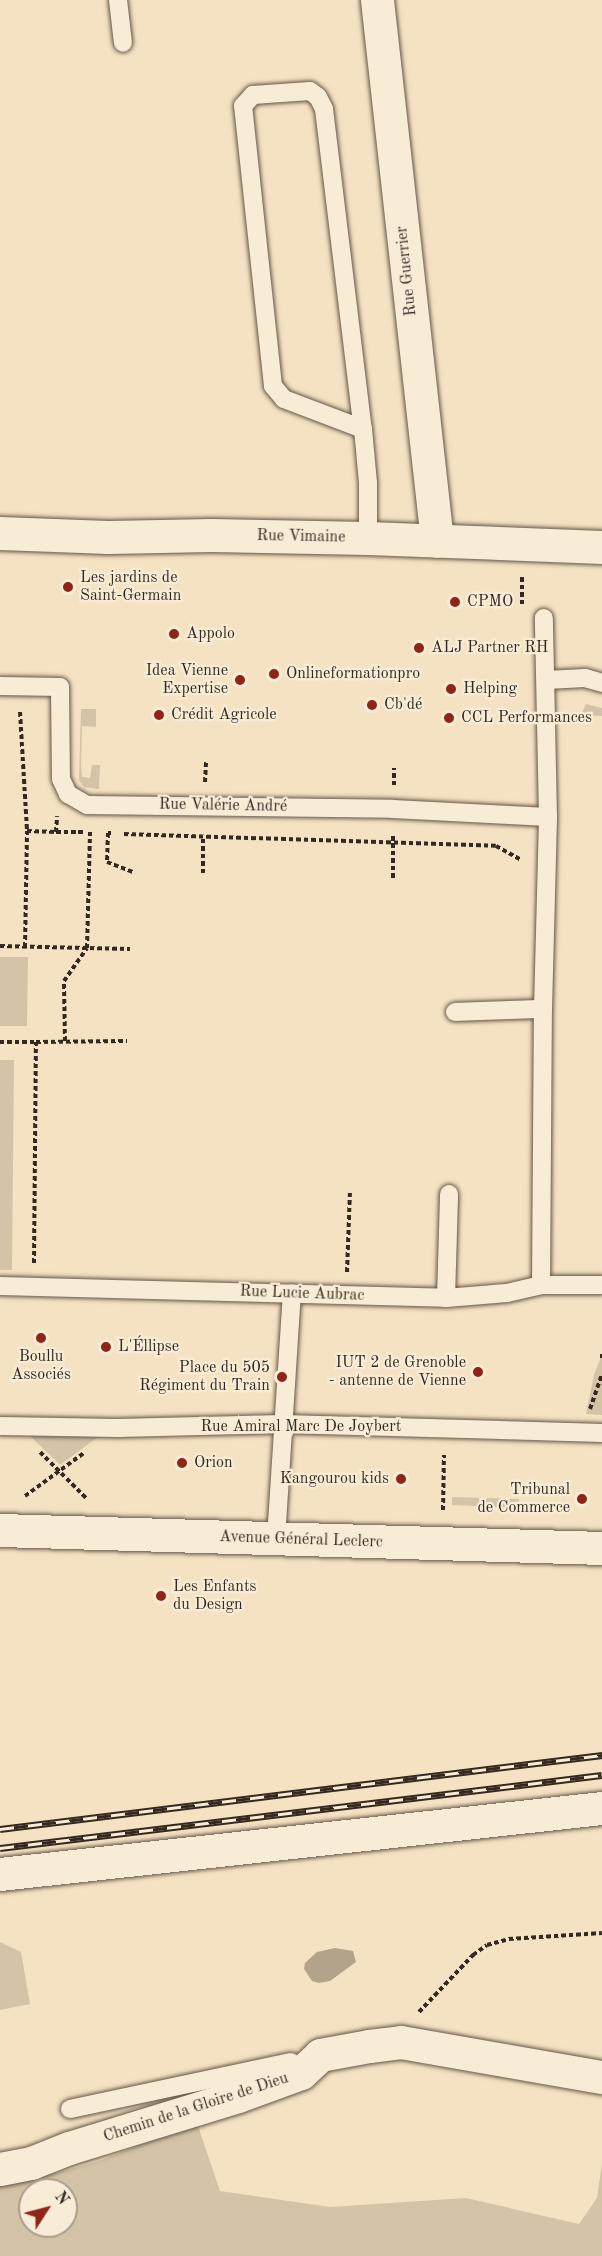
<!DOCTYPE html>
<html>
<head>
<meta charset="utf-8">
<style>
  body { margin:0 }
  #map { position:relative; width:602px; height:2256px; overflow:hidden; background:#f5e2c2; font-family:"Old Standard TT",serif }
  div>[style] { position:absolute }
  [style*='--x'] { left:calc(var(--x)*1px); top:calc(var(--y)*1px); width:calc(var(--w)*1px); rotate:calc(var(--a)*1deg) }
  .green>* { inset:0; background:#d4c3a6 }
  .water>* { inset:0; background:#b3a38b }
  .path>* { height:4px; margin-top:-2px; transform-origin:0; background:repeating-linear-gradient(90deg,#342920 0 4.5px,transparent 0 7.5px) }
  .roads { filter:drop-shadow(0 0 2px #645748) drop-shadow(0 0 2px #645748) }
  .service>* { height:18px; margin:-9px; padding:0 9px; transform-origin:9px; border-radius:9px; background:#f8ecd7 }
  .minor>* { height:33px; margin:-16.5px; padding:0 16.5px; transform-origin:16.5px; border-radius:16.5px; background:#f8ecd7 }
  .secondary>* { height:33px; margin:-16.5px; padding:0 16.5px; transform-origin:16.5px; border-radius:16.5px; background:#f8ecd7 }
  .rail>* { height:7px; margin-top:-3.5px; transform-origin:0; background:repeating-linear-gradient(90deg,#f8ecd7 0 14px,#342920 0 28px); box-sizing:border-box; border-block:2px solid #342920 }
  .dots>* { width:16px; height:16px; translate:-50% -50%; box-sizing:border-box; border:3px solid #f8ecd7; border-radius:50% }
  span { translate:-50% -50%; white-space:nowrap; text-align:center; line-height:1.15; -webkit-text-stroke:4.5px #f8ecd7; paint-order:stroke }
  .street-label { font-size:16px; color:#342920 }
  .poi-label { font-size:16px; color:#342920 }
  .left { translate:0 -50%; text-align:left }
  .right { translate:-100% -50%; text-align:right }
  .north { position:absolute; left:18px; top:2178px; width:60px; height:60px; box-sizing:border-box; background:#f8ecd7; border:2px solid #aa9e8e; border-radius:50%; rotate:54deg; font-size:16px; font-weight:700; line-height:24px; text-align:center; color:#342920 }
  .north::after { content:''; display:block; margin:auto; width:21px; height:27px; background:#8f2418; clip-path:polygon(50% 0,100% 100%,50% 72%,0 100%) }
</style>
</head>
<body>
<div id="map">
  <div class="green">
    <div style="clip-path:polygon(586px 704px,602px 708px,602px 716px,581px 715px)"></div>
    <div style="clip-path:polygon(81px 709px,96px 709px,96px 727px,82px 726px,81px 766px,82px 777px,90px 778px,92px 765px,100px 765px,99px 789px,84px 787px,79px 780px)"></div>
    <div style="clip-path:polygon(0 957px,28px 957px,27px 1026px,0 1026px)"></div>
    <div style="clip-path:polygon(0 1060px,14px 1060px,12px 1270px,0 1270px)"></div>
    <div style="clip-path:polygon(602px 1354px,602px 1415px,586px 1414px,594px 1375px)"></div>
    <div style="clip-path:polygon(26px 1432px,98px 1437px,60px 1465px)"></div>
    <div style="clip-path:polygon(452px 1497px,519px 1499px,519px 1508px,452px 1505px)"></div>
    <div style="clip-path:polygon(0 1942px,21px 1952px,30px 2004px,0 2010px)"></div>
    <div style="clip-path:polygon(evenodd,197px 2123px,220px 2191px,330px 2207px,466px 2198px,579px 2224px,597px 2198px,602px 2162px,602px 2256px,0 2256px,0 2183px,57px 2173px,99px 2161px,197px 2123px,30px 2190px,66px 2190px,66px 2226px,30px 2226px,30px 2190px)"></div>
  </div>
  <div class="water">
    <div style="clip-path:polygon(335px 1948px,353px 1951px,356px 1962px,330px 1981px,319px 1983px,312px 1981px,304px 1969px,305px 1963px,317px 1952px)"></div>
  </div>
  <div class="path">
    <div style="--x:522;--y:604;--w:28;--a:-90"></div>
    <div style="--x:20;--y:712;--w:119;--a:86.6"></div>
    <div style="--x:205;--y:782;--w:20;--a:-87"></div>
    <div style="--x:394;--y:785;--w:17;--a:-90"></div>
    <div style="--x:56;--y:832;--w:29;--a:0"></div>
    <div style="--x:111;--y:833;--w:3;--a:180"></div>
    <div style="--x:108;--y:833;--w:29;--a:92"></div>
    <div style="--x:107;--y:862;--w:28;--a:21"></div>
    <div style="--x:124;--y:834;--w:372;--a:1.8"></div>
    <div style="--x:496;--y:846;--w:29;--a:29"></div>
    <div style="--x:203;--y:873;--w:36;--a:-90"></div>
    <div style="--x:393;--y:878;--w:44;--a:-90"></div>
    <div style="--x:0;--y:946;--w:130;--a:1.3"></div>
    <div style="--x:25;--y:947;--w:116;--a:-89"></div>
    <div style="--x:27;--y:831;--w:29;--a:2"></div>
    <div style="--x:56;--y:832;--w:16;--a:-86"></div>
    <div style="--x:65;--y:1041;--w:60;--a:-91"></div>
    <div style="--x:64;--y:981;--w:40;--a:-55.1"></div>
    <div style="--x:87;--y:948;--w:116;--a:-88.5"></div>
    <div style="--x:0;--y:1042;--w:36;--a:0"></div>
    <div style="--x:34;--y:1263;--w:221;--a:-89.5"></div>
    <div style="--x:36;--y:1042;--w:91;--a:-0.6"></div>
    <div style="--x:347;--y:1272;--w:80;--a:-87.9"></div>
    <div style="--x:600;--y:1356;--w:2;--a:0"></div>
    <div style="--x:590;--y:1409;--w:36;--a:-71"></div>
    <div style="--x:40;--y:1452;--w:66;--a:45"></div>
    <div style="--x:25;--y:1496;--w:73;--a:-36.1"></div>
    <div style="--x:443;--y:1510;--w:55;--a:-89"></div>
    <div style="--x:419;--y:2012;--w:79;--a:-46.5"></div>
    <div style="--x:473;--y:1955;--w:17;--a:-36"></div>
    <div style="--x:487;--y:1945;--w:23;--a:-15"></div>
    <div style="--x:509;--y:1939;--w:93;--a:-3.7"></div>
  </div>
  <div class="roads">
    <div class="service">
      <div style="--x:118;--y:0;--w:43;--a:83.4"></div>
      <div style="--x:363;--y:429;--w:85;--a:-159.2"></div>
      <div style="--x:284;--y:399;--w:17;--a:-130"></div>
      <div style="--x:273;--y:386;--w:282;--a:-96.1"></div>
      <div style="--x:243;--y:106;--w:15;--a:-48"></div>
      <div style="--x:253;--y:95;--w:57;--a:-4"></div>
      <div style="--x:310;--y:91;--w:10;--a:37"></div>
      <div style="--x:318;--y:97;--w:13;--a:63"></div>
      <div style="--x:324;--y:109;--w:322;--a:83.1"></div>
      <div style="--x:363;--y:429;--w:54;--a:84.7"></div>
      <div style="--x:368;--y:483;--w:55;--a:90"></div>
      <div style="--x:546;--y:680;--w:39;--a:-3"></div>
      <div style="--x:585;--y:678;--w:18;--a:16"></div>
      <div style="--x:0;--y:686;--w:60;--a:1"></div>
      <div style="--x:60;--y:687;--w:92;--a:89.4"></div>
      <div style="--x:61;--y:779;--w:17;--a:65"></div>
      <div style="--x:68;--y:794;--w:22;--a:30"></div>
      <div style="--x:87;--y:805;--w:306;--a:0.7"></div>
      <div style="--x:393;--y:809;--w:155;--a:3"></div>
      <div style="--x:455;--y:1012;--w:88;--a:-2"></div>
      <div style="--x:541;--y:1285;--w:276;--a:-89.6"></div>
      <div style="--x:543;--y:1009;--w:192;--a:-88.5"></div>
      <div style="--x:548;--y:817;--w:199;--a:-91.2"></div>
      <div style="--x:0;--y:1286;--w:446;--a:1.5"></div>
      <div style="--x:446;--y:1298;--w:61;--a:-4.7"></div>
      <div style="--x:507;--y:1293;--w:35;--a:-13"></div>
      <div style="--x:541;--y:1285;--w:61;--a:0"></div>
      <div style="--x:446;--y:1298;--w:104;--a:-88.3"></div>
      <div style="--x:0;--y:1426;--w:118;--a:1"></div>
      <div style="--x:118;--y:1428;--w:165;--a:-1.4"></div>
      <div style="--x:283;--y:1424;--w:319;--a:1.6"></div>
      <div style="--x:276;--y:1539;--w:246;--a:-86.3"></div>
      <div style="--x:70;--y:2109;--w:226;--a:-12"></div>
    </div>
    <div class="minor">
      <div style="--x:377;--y:0;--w:544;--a:83.67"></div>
      <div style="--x:0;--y:533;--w:108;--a:2.1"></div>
      <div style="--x:108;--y:537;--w:103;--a:-1.1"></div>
      <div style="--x:211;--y:535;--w:157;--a:1.1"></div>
      <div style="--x:368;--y:538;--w:234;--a:2.2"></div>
      <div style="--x:0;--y:1874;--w:606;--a:-6.26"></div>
      <div style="--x:0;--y:2169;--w:32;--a:-11"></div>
      <div style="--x:31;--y:2163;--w:41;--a:-21.5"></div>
      <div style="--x:69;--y:2148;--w:177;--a:-17.1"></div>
      <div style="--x:238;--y:2096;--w:67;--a:-20.1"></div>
      <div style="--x:301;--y:2073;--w:26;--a:-43"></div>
      <div style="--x:320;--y:2055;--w:50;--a:-10.4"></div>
      <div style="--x:369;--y:2046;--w:32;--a:-7"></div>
      <div style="--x:401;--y:2042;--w:204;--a:9.9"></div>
    </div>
    <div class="secondary">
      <div style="--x:0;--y:1530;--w:602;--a:1.71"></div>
    </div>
  </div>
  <div class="rail">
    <div style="--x:0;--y:1829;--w:607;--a:-7.01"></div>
    <div style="--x:0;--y:1848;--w:606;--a:-6.91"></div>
  </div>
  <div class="dots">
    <div style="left:68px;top:587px;background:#8f2418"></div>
    <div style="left:455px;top:602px;background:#8f2418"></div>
    <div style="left:174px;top:634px;background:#8f2418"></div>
    <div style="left:419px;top:648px;background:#8f2418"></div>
    <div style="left:274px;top:674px;background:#8f2418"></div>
    <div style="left:240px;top:680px;background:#8f2418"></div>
    <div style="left:451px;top:689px;background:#8f2418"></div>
    <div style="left:372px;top:705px;background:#8f2418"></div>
    <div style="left:159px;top:715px;background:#8f2418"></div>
    <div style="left:449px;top:718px;background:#8f2418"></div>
    <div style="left:41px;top:1338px;background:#8f2418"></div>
    <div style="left:106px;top:1347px;background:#8f2418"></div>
    <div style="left:478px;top:1372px;background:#8f2418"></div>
    <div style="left:282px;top:1377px;background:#8f2418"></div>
    <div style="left:182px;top:1463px;background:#8f2418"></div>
    <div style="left:401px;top:1479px;background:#8f2418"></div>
    <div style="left:582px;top:1499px;background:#8f2418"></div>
    <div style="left:161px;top:1596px;background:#8f2418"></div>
  </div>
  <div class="street-label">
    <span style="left:407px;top:271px;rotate:-96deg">Rue Guerrier</span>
    <span style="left:301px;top:537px;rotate:1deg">Rue Vimaine</span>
    <span style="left:223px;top:806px;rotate:1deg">Rue Valérie André</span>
    <span style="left:302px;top:1294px;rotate:2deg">Rue Lucie Aubrac</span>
    <span style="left:301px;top:1427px">Rue Amiral Marc De Joybert</span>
    <span style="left:301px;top:1540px;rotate:2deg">Avenue Général Leclerc</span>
    <span style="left:196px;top:2108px;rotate:-18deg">Chemin de la Gloire de Dieu</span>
  </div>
  <div class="poi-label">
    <span class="left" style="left:80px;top:587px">Les jardins de<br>Saint-Germain</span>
    <span class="left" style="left:467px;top:602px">CPMO</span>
    <span class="left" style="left:186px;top:634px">Appolo</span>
    <span class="left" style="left:431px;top:648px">ALJ Partner RH</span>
    <span class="right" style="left:228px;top:680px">Idea Vienne<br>Expertise</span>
    <span class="left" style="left:286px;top:674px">Onlineformationpro</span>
    <span class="left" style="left:463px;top:689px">Helping</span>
    <span class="left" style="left:384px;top:705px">Cb'dé</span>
    <span class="left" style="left:171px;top:715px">Crédit Agricole</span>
    <span class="left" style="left:461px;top:718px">CCL Performances</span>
    <span class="left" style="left:118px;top:1347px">L'Éllipse</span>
    <span style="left:41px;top:1366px">Boullu<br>Associés</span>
    <span class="right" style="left:466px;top:1372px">IUT 2 de Grenoble<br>- antenne de Vienne</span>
    <span class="right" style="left:270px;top:1377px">Place du 505<br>Régiment du Train</span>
    <span class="left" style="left:194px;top:1463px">Orion</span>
    <span class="right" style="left:389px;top:1479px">Kangourou kids</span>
    <span class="right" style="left:570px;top:1499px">Tribunal<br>de Commerce</span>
    <span class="left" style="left:173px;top:1596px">Les Enfants<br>du Design</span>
  </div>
  <div class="north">N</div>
</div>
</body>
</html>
